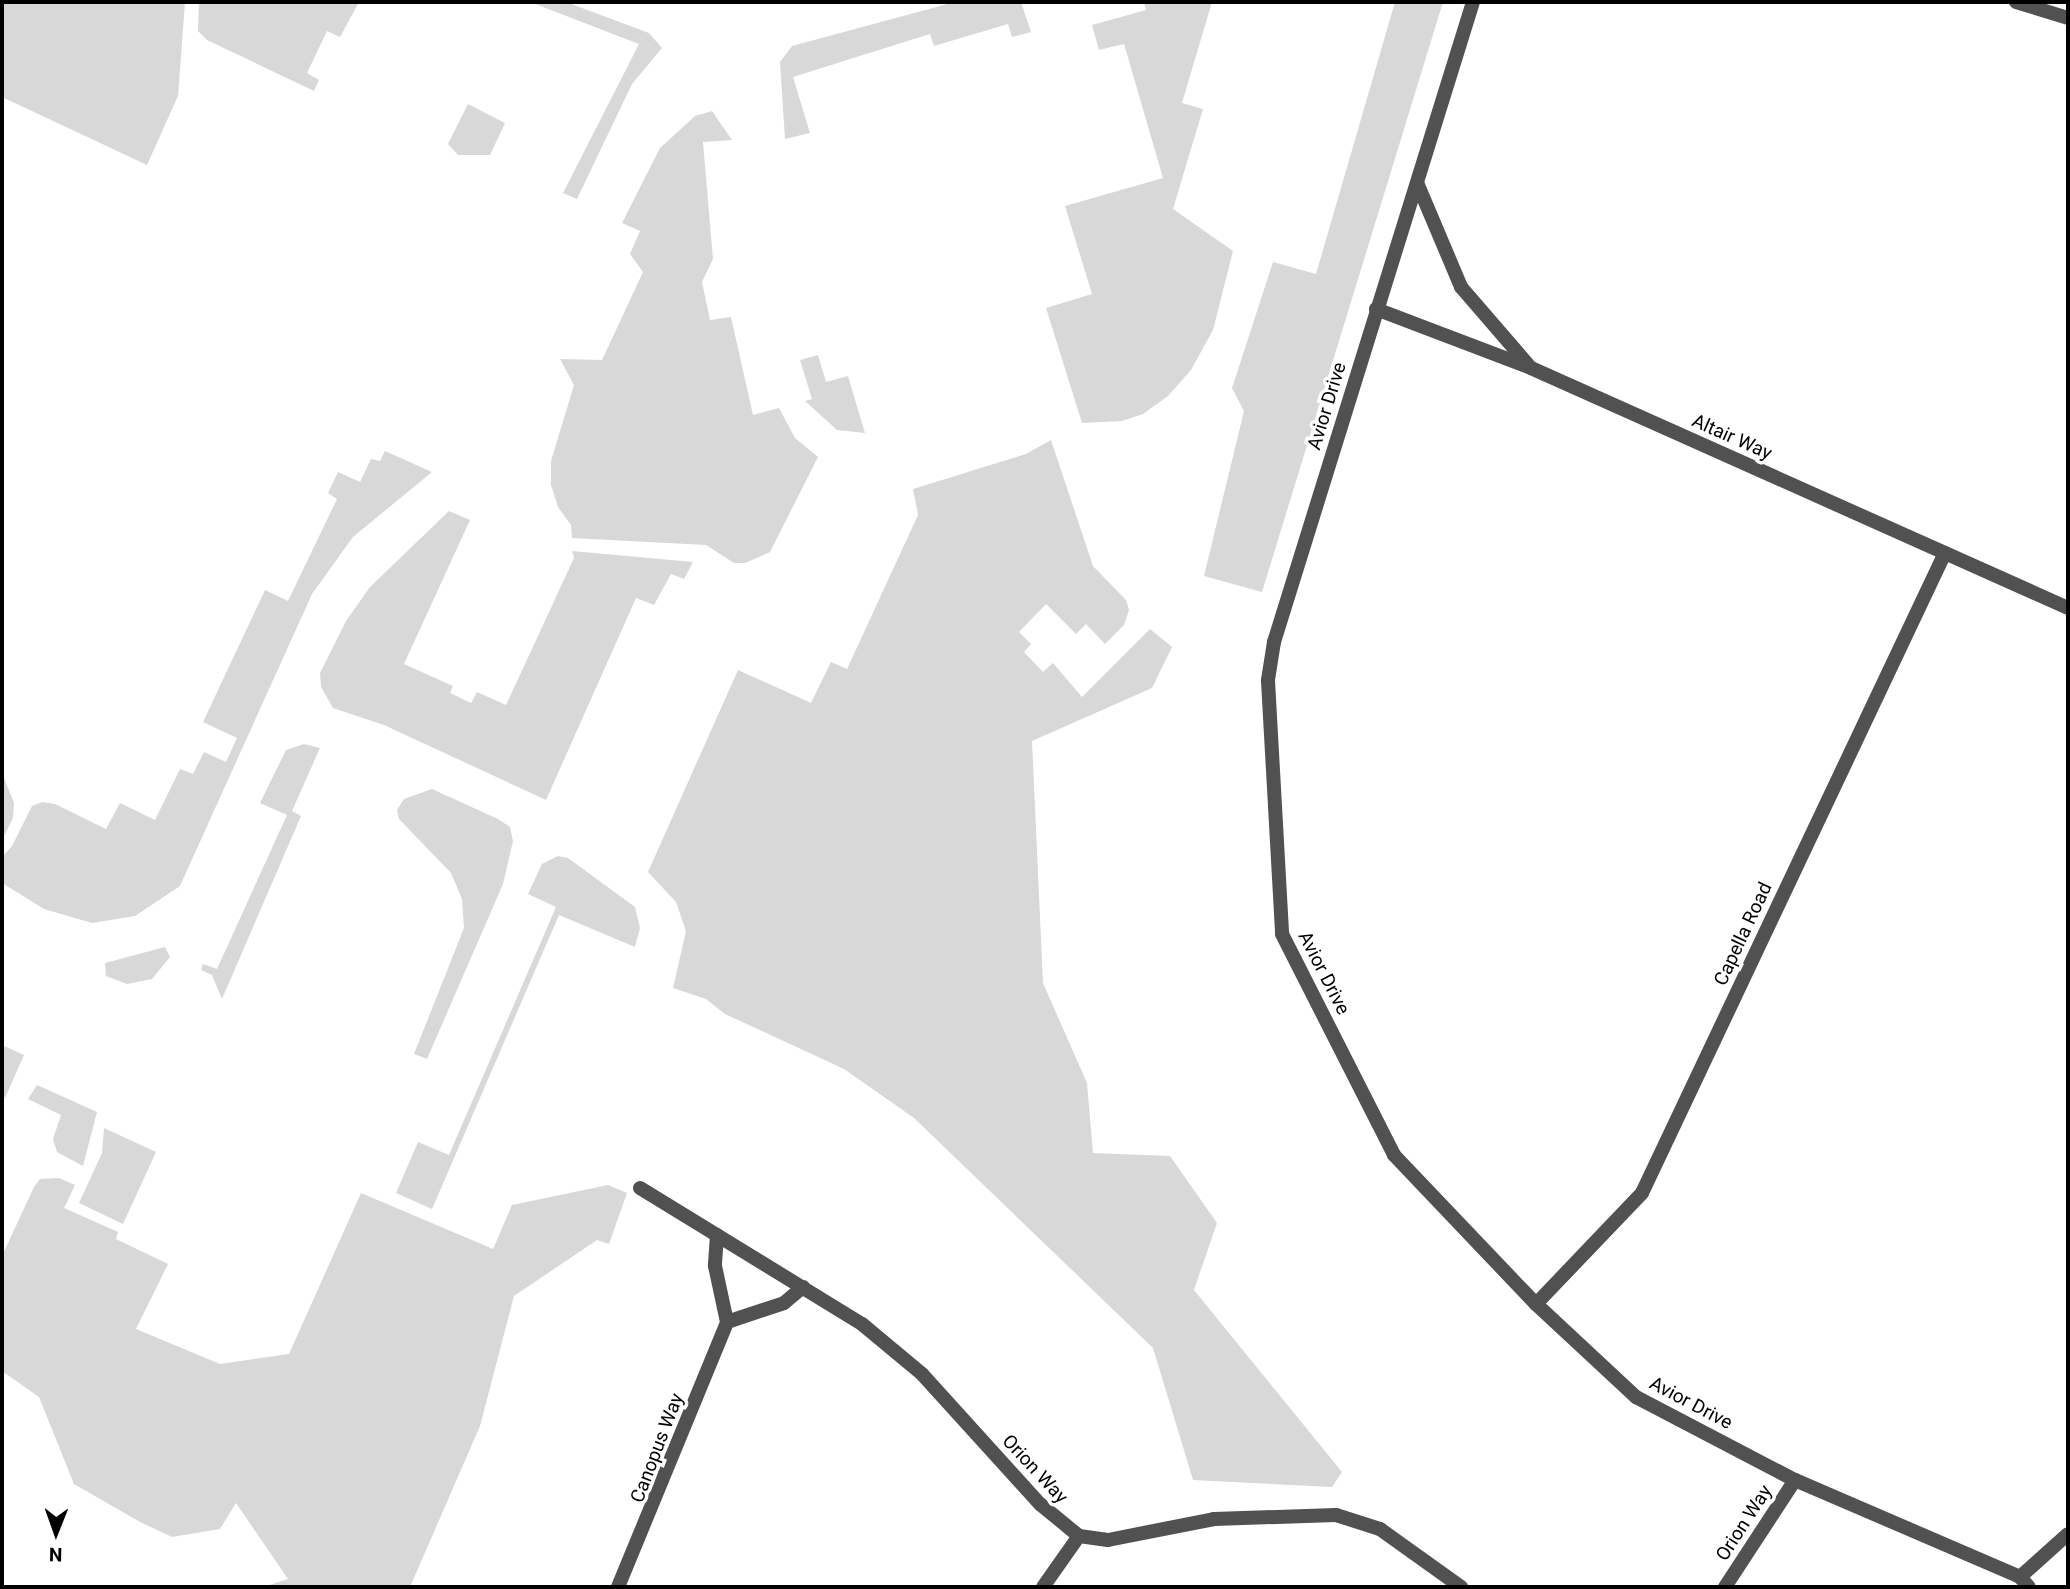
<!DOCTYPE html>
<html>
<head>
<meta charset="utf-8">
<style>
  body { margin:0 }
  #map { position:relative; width:2070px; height:1589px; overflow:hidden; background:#fff; font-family:Roboto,sans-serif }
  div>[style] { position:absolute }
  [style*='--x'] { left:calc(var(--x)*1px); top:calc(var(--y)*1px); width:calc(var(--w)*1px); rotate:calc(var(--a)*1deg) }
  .green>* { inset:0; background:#d8d8d8 }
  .street>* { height:14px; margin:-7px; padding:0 7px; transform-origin:7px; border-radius:7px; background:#515151 }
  span { translate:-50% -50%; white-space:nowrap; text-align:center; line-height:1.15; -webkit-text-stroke:7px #fff; paint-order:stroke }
  .street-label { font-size:19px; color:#000 }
  .frame { position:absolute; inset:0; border:4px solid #000; pointer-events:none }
  .north { position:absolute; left:21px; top:1498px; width:70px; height:70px; -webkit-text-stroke:5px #fff; paint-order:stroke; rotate:181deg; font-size:19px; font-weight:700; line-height:28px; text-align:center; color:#000 }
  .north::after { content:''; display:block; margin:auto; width:24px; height:32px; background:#000; clip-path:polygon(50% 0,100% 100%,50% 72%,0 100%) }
</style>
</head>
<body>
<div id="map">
  <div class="green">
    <div style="clip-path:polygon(2px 2px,185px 2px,178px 96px,147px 165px,2px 97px)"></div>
    <div style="clip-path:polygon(199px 2px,359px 2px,340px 37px,327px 31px,307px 73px,319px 80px,314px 91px,207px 40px,198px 31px)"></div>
    <div style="clip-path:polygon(530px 2px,566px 2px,649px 33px,662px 48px,632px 84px,577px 199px,563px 193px,639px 44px)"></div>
    <div style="clip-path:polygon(955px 2px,1021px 2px,1031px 32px,1012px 37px,1008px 24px,934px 46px,930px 34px,793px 77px,810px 133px,785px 139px,780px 62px,792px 46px)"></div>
    <div style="clip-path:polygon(1144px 2px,1212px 2px,1182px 103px,1203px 109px,1173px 209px,1233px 251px,1213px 330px,1191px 370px,1168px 396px,1143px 414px,1122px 421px,1082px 423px,1046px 308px,1092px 294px,1065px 206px,1163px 178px,1124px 44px,1099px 50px,1092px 25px,1146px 10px)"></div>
    <div style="clip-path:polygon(1395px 2px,1443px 2px,1262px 592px,1204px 576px,1244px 411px,1232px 388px,1273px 262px,1316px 274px)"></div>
    <div style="clip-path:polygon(468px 104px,505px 123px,490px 155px,458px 155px,448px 144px)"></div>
    <div style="clip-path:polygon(712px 111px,732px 140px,703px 142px,713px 259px,702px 282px,710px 320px,731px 317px,753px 415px,779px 408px,795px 438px,818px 457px,770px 552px,745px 563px,734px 563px,706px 545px,572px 538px,571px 525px,558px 507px,551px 485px,551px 461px,574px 385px,560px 359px,602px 360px,643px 272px,630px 254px,640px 231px,622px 223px,660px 148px,695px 116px)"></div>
    <div style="clip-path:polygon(818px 355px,826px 382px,848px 376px,865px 433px,837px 430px,805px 401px,812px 399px,800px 360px)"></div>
    <div style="clip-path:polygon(1051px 440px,1093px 566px,1126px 600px,1129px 610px,1124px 625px,1105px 644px,1086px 624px,1076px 634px,1046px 604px,1019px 632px,1031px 644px,1024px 652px,1043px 672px,1053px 663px,1082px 697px,1150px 629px,1172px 647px,1152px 688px,1032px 741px,1043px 983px,1087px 1083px,1093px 1153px,1170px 1156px,1217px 1223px,1194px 1290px,1342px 1472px,1332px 1487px,1193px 1480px,1153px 1348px,914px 1118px,844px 1069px,725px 1014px,706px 999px,673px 988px,686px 931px,676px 902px,648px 872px,738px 670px,811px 703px,831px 662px,847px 669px,918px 515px,913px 489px,1026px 454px)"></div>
    <div style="clip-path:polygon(385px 451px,432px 472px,353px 537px,312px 594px,180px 886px,135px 916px,92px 923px,44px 909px,2px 883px,2px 857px,12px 846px,32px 806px,42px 802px,55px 804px,106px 829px,120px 803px,155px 820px,180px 769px,193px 774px,204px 752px,226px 762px,237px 738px,203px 722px,265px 590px,288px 601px,337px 499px,328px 493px,338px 472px,360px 482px,371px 459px,380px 461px)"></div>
    <div style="clip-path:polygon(449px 511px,470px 520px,404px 664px,453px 686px,450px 693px,471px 703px,477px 692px,506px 705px,574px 558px,572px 551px,693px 562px,684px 579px,671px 574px,654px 605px,636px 598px,546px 800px,384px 725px,333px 708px,321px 687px,320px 673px,346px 621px,370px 587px)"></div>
    <div style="clip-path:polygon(304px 744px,320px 748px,292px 811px,301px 816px,222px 999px,212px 975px,201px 970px,203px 964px,217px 969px,287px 815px,260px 803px,286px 750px)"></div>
    <div style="clip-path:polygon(2px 773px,14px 803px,13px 818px,2px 840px)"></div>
    <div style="clip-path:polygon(432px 789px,498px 819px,510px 827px,513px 841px,503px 884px,427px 1059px,414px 1054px,464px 928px,462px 899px,451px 873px,399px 819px,397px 810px,404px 799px)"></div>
    <div style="clip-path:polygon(558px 856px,568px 858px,635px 907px,640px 928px,635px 947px,559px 915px,432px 1209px,396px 1193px,418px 1142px,449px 1155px,556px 907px,528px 894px,542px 864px)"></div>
    <div style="clip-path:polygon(165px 947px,170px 957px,152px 979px,127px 984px,106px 976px,105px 963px)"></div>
    <div style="clip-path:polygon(2px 1045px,24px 1055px,5px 1098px,2px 1097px)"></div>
    <div style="clip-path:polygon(37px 1085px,97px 1112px,83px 1166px,57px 1152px,53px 1139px,61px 1115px,28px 1099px)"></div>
    <div style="clip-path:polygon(104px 1128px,156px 1152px,123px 1224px,79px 1203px,102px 1153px)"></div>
    <div style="clip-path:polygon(59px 1178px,75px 1185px,64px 1208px,118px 1232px,116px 1239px,168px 1264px,136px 1329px,220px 1364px,289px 1354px,361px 1193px,493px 1249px,512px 1205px,608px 1185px,627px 1193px,609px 1244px,597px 1240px,514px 1296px,480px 1426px,410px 1587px,263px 1587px,288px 1579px,236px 1503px,220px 1529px,172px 1537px,140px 1522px,74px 1484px,39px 1397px,2px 1371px,2px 1256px,34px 1187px,40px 1179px)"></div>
  </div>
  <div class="street">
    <div style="--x:1473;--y:2;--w:670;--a:107.27"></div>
    <div style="--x:1274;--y:642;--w:39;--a:99"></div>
    <div style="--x:1268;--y:681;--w:253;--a:86.8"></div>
    <div style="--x:1282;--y:934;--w:248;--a:63.1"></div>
    <div style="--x:1394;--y:1155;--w:206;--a:46.4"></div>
    <div style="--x:1536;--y:1304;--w:137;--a:42.9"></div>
    <div style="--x:1636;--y:1397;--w:179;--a:27.6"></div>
    <div style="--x:1795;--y:1480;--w:245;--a:23.3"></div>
    <div style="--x:2020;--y:1577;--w:13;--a:48"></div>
    <div style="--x:2016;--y:2;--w:54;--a:17.1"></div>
    <div style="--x:1418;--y:185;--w:111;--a:67.1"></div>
    <div style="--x:1461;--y:287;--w:106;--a:49.2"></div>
    <div style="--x:1376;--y:309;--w:166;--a:20.8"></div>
    <div style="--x:1531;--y:368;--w:588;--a:24.08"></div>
    <div style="--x:640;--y:1188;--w:260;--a:31.5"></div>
    <div style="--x:862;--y:1324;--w:78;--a:39.8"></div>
    <div style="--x:922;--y:1374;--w:176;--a:47.8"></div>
    <div style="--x:1040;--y:1504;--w:50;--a:39.4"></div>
    <div style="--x:1079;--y:1536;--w:29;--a:8"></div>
    <div style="--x:1108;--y:1540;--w:108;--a:-11.2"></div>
    <div style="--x:1214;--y:1519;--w:122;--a:-1.9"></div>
    <div style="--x:1336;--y:1515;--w:46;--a:17.7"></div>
    <div style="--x:1380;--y:1529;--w:100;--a:35.6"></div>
    <div style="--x:717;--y:1235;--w:31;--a:94"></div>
    <div style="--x:715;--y:1266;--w:57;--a:77.9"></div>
    <div style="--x:1536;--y:1304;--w:153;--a:-46.3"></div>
    <div style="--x:1642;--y:1193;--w:708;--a:-64.67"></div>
    <div style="--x:2020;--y:1577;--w:64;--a:-41.9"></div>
    <div style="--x:618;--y:1587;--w:287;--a:-67.6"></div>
    <div style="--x:727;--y:1322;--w:60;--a:-18.4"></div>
    <div style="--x:784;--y:1303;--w:25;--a:-40"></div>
    <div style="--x:1043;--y:1587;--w:62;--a:-54.8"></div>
    <div style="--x:1725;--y:1587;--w:128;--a:-56.8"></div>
  </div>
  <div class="street-label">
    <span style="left:1327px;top:406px;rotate:-73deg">Avior Drive</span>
    <span style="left:1732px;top:437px;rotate:24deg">Altair Way</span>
    <span style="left:1743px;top:934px;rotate:-65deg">Capella Road</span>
    <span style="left:1324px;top:973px;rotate:63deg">Avior Drive</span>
    <span style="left:1691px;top:1403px;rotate:28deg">Avior Drive</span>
    <span style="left:657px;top:1448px;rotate:-69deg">Canopus Way</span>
    <span style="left:1035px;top:1469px;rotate:47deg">Orion Way</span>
    <span style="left:1744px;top:1523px;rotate:-57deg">Orion Way</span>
  </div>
  <div class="frame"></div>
  <div class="north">N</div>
</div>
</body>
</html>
